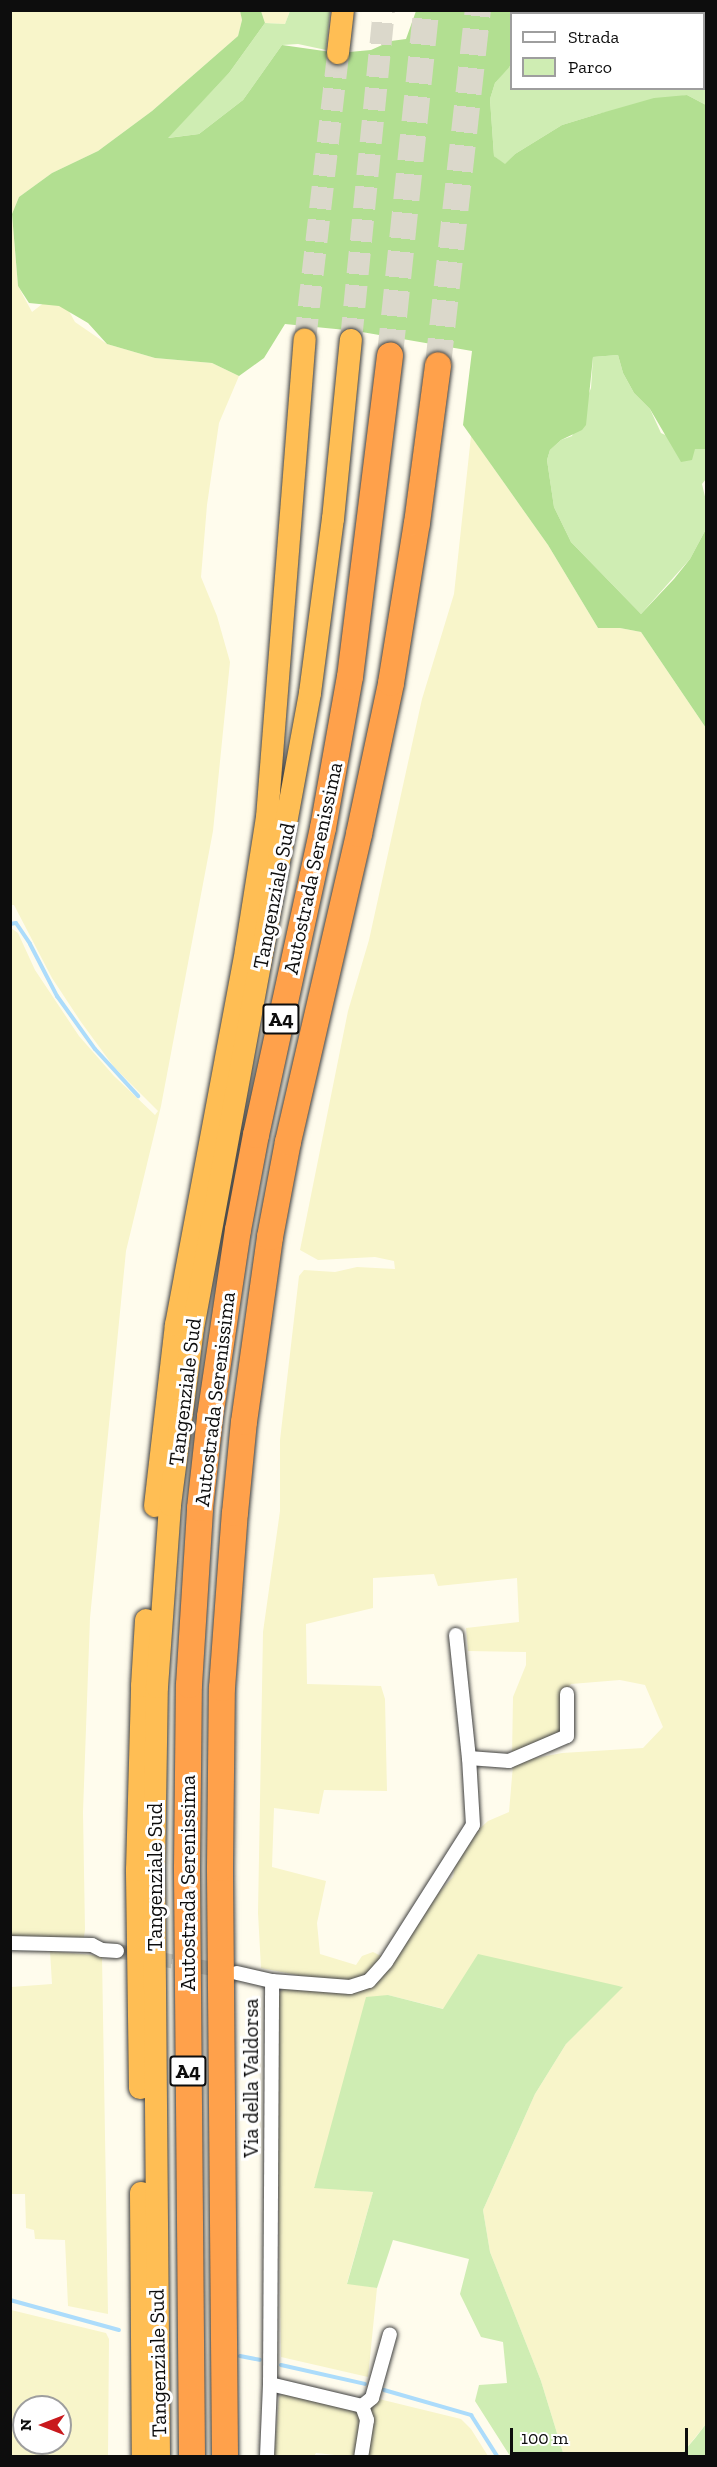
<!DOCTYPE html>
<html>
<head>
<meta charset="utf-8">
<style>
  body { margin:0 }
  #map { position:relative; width:717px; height:2467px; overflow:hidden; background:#fffced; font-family:"Zilla Slab",serif }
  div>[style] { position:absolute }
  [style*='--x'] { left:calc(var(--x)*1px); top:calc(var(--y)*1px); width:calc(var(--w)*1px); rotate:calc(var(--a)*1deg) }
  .farmland>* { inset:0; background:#f8f5ca }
  .green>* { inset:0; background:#cfedb3 }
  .forest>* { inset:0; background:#b2df91 }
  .stream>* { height:4px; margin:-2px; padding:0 2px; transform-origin:2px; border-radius:2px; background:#acdcfb }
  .minor-tunnel>* { height:14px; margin-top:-7px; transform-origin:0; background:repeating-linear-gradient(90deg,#dbd8cb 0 14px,transparent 0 21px) }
  .trunk-tunnel>* { height:22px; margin-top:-11px; transform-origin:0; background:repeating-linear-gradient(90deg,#dbd8cb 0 22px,transparent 0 33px) }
  .motorway-tunnel>* { height:26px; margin-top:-13px; transform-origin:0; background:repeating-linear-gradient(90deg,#dbd8cb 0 26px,transparent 0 39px) }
  .roads { filter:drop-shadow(0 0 2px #404040) drop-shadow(0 0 2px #404040) }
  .minor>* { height:14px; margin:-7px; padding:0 7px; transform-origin:7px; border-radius:7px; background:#fff }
  .trunk>* { height:22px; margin:-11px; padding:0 11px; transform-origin:11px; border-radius:11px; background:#ffbe54 }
  .motorway>* { height:26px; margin:-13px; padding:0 13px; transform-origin:13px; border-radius:13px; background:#ffa14b }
  span { translate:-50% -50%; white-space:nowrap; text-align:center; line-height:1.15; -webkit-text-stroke:6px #fff; paint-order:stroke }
  .shield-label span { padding:2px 4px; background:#fff; border:2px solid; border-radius:4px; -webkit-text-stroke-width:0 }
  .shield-label { font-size:20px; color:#0d0d0d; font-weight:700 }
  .street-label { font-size:21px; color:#0d0d0d }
  .frame { position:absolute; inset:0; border:12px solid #0d0d0d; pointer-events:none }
  .legend { position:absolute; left:510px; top:12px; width:195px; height:78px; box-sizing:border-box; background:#fff; border:2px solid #9e9e9e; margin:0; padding:8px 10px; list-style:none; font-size:18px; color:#0d0d0d }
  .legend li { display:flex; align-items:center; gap:12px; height:30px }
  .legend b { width:30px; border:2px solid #9e9e9e }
  .north { position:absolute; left:12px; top:2395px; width:60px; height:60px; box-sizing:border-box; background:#fff; border:2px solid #9e9e9e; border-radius:50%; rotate:270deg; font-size:16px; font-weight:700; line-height:24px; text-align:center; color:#0d0d0d }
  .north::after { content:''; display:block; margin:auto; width:21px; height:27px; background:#c9191d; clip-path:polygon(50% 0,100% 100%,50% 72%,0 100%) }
  .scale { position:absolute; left:510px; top:2428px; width:178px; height:27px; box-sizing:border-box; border:3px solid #0d0d0d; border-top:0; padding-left:8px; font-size:18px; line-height:21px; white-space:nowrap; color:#0d0d0d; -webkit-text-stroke:4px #fff; paint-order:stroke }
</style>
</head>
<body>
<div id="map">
  <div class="farmland">
    <div style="clip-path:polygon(240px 10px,242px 20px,238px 36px,152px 111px,98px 151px,52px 173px,19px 197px,12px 214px,18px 286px,32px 312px,50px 298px,65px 304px,75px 322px,107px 344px,155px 358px,212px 363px,239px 376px,219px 423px,207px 505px,201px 577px,217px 616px,230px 662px,213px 831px,161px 1106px,126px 1251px,90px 1618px,83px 1812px,85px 1930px,83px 1943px,11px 1941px,11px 928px,18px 933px,35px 970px,79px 1036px,114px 1076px,155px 1115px,158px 1111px,114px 1067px,81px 1022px,52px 978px,14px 905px,11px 905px,10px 11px)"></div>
    <div style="clip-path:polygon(261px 11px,290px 11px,285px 24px,265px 23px)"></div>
    <div style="clip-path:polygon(471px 436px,548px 545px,598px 628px,620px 628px,641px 632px,706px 728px,706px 2424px,680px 2456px,564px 2456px,541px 2381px,490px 2252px,483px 2210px,535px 2094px,566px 2044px,622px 1986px,444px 2009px,388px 1995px,314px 2187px,373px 2192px,347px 2283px,377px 2288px,368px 2377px,281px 2357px,276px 2013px,280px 1992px,285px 1988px,357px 1990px,387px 1970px,440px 1891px,453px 1877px,455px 1866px,477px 1831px,488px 1821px,509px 1812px,513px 1765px,530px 1759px,562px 1753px,643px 1748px,663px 1727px,645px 1685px,620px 1680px,571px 1684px,564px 1694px,563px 1731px,512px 1756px,513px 1697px,526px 1665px,526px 1652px,468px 1651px,466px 1628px,519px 1622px,517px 1578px,438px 1586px,434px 1574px,373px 1578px,373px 1608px,306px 1624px,307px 1684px,381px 1686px,385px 1699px,387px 1791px,324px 1790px,319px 1814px,274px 1808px,272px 1867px,326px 1881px,317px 1923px,320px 1954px,356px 1965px,362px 1956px,373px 1952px,381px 1956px,384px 1962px,379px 1968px,356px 1981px,323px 1980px,261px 1968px,258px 1913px,263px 1632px,280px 1511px,280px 1440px,299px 1276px,304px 1270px,335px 1272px,357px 1267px,395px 1269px,394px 1261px,375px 1257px,318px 1260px,300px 1250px,348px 1011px,369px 940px,422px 699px,454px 594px)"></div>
    <div style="clip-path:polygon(50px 1951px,102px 1956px,108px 2314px,68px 2306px,65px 2240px,35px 2239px,34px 2230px,26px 2228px,25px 2194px,11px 2194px,11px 1987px,52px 1984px)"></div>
    <div style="clip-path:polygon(evenodd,11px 2310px,106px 2333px,109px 2339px,108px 2456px,11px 2456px,11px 2310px,24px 2407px,60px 2407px,60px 2443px,24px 2443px,24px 2407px)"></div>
    <div style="clip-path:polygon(286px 2391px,361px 2410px,373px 2406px,379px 2399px,461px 2419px,471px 2429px,488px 2456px,344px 2456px,316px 2453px,314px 2456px,274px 2456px,279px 2397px)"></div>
  </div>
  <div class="green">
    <div style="clip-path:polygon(611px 10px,689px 10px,690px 13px,608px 13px)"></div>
    <div style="clip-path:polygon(290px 11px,330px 11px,326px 50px,298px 44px,282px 45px,243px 100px,199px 134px,167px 138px,229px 73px,265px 23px,285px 24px)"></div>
    <div style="clip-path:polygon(508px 67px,511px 67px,512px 88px,704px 88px,704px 78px,706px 77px,706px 105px,687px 95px,598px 114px,562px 125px,515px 154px,505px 165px,494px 156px,490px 99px,495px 83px)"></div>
    <div style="clip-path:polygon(618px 355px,623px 373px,634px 393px,650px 409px,661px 433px,695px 449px,706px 449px,706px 479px,702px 484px,706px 501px,706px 529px,690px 559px,641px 614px,571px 542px,554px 507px,547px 460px,550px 450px,561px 440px,572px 436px,591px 388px,593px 357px)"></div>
    <div style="clip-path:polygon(478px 1954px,623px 1987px,566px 2044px,535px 2094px,483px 2210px,490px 2252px,541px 2381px,564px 2456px,510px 2456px,475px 2401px,479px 2385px,507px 2383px,503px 2342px,481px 2337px,460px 2294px,469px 2259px,393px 2240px,377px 2288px,347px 2284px,373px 2192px,314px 2188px,366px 1997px,388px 1995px,443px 2009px)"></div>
    <div style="clip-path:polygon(706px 2424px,706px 2456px,680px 2456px,696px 2437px)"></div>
  </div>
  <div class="forest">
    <div style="clip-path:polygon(240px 11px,261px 11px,265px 23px,229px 73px,168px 138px,199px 134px,243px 100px,282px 45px,338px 53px,371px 50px,391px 41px,406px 39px,416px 11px,611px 11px,608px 14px,512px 14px,511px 65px,495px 83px,490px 99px,494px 156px,505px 164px,515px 154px,562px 125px,598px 114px,654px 98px,687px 95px,706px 105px,706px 449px,695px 449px,692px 460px,681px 462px,650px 409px,634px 393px,623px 373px,618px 355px,593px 357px,586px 425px,582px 430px,561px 440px,550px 450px,547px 460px,554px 507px,571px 542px,641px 614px,674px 579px,690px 559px,706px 529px,706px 728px,641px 632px,620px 628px,598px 628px,548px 545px,463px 425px,472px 351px,356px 331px,285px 324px,264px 358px,239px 376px,212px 363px,155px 358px,107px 344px,88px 323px,59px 306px,29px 303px,18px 286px,12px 214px,19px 197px,52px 173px,98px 151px,152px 111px,238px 36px,242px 20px)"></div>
    <div style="clip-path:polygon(689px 11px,706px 11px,706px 77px,704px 78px,704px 14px,690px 13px)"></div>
  </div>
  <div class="stream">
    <div style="--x:10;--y:924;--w:6;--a:-9"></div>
    <div style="--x:16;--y:923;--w:25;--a:56"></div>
    <div style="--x:30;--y:944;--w:59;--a:62.6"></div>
    <div style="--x:57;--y:996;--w:65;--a:54.4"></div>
    <div style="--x:95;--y:1049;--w:64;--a:47.5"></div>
    <div style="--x:10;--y:2300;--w:113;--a:15.4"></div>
    <div style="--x:240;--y:2356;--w:20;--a:11"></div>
    <div style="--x:281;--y:2365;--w:86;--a:12.7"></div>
    <div style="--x:384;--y:2390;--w:91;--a:16"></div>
    <div style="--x:471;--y:2415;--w:49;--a:57.6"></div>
  </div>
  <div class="minor-tunnel">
    <div style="--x:117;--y:1951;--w:109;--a:10.6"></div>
  </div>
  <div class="trunk-tunnel">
    <div style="--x:305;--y:340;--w:289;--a:-83.4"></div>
    <div style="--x:351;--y:340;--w:332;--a:-84.3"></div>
  </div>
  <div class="motorway-tunnel">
    <div style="--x:390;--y:355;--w:347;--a:-84"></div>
    <div style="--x:438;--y:365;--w:357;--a:-83.6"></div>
  </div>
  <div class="roads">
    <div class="minor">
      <div style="--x:456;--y:1635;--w:124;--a:84"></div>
      <div style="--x:10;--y:1943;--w:82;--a:1.4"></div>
      <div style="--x:92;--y:1945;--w:11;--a:27"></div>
      <div style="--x:102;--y:1950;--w:15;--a:4"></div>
      <div style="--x:237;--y:1973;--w:36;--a:13"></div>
      <div style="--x:272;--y:1981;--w:78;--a:4.4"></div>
      <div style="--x:350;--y:1987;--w:20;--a:-18"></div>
      <div style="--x:369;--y:1981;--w:25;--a:-48"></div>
      <div style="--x:386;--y:1962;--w:162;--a:-57.6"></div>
      <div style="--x:473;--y:1825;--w:67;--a:-93.4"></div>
      <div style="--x:469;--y:1758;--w:40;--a:4.3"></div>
      <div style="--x:509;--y:1761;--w:63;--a:-23.3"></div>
      <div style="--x:567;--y:1736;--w:42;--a:-90"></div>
      <div style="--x:270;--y:2384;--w:95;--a:13.4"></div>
      <div style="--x:362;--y:2406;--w:15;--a:70"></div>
      <div style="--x:367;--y:2420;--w:36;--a:99"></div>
      <div style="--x:362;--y:2406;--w:13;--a:-39"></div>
      <div style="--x:372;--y:2398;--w:66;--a:-74.3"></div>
      <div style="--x:267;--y:2456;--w:72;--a:-87.6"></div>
      <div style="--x:270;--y:2384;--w:403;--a:-89.7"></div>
    </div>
    <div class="trunk">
      <div style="--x:338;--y:53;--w:43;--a:-83.4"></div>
      <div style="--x:155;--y:1506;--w:182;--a:-83.4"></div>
      <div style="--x:176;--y:1325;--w:381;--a:-79.4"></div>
      <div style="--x:246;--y:950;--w:134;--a:-81"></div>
      <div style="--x:267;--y:818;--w:480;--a:-85.5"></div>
      <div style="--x:140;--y:2088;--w:218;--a:-90.8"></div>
      <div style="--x:137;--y:1870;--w:184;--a:-88.4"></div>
      <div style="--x:142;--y:1686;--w:66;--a:-86.5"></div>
      <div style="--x:141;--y:2193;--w:263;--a:89.6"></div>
      <div style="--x:159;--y:2456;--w:586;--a:-90.49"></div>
      <div style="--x:154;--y:1870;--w:183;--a:-89.1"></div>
      <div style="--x:157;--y:1687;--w:182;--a:-85.9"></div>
      <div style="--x:170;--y:1505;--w:178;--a:-82.6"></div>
      <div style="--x:193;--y:1328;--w:646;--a:-79.56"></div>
      <div style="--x:310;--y:693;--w:176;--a:-82.5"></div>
      <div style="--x:333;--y:519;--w:180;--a:-84.3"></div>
    </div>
    <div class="motorway">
      <div style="--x:192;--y:2456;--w:589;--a:-90.49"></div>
      <div style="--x:187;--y:1867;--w:182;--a:-89.4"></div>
      <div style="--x:189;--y:1685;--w:177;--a:-86.4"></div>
      <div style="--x:200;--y:1508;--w:92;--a:-83.7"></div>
      <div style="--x:210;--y:1417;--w:189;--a:-81.5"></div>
      <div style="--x:238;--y:1230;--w:97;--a:-79.3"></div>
      <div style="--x:256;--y:1135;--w:314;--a:-77.7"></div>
      <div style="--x:323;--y:828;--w:153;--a:-79.9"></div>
      <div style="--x:350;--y:677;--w:324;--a:-82.9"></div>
      <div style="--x:225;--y:2456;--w:588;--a:-90.49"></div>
      <div style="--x:220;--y:1868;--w:180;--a:-89.4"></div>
      <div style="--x:222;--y:1688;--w:175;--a:-85.8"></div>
      <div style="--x:235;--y:1513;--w:91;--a:-84.4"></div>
      <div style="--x:244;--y:1422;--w:187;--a:-82"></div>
      <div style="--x:270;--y:1237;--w:97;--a:-79.3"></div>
      <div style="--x:288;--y:1142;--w:316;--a:-77"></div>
      <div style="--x:359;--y:834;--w:154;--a:-78"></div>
      <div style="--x:391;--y:683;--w:162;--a:-80.8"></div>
      <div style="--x:417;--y:523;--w:159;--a:-82.4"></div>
    </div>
  </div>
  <div class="shield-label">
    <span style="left:281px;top:1019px">A4</span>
    <span style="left:188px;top:2071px">A4</span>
  </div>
  <div class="street-label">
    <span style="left:313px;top:868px;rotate:-78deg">Autostrada Serenissima</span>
    <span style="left:274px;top:896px;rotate:-79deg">Tangenziale Sud</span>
    <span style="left:185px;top:1392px;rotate:-83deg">Tangenziale Sud</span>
    <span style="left:215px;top:1399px;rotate:-83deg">Autostrada Serenissima</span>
    <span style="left:155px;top:1877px;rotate:-90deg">Tangenziale Sud</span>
    <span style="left:188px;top:1883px;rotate:-90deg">Autostrada Serenissima</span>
    <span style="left:251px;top:2078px;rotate:-90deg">Via della Valdorsa</span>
    <span style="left:158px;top:2363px;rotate:-91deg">Tangenziale Sud</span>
  </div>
  <div class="frame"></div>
  <ul class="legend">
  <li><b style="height:8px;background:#fff"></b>Strada</li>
  <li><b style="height:16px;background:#cfedb3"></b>Parco</li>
  </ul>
  <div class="north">N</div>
  <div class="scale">100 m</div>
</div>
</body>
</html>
